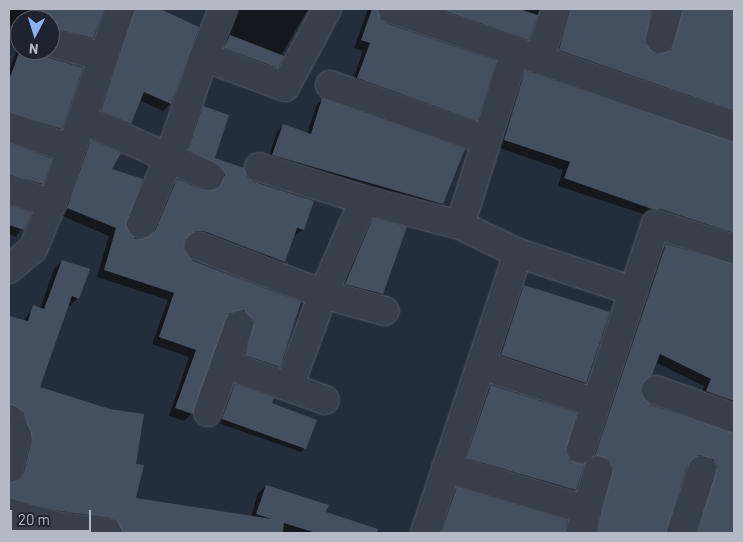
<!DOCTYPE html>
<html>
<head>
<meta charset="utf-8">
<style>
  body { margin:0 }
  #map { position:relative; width:743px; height:542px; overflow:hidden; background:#242d3a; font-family:Barlow,sans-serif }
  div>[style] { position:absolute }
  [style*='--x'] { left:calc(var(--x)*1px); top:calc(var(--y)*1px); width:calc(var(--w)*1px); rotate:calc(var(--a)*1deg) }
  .shadow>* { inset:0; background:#0007 }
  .building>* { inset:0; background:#45505e }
  .roads { filter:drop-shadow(0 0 1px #565d68) drop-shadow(0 0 1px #565d68) }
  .minor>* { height:28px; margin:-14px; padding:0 14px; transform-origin:14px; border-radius:14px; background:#373f4a }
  span { translate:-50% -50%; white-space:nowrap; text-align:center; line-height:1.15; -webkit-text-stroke:4px #1d242f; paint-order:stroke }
  .frame { position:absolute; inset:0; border:10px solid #b3bac6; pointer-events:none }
  .north { position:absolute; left:10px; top:10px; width:50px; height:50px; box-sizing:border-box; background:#1d242f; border:1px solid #59606b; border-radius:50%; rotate:185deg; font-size:14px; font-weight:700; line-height:20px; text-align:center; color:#b3bac6 }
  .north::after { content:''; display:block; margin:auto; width:18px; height:22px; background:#8cb2f2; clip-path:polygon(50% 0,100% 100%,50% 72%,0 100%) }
  .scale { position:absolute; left:10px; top:510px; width:81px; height:22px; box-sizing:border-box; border:2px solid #b3bac6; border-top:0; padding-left:6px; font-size:15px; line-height:18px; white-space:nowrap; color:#b3bac6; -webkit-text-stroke:4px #1d242f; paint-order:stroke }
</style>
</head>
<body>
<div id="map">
  <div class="shadow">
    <div style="clip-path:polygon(9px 9px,102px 9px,92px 37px,85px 44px,50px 36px,50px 20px,20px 20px,20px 29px,9px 24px)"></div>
    <div style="clip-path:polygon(126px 9px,164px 9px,163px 11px,198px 27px,170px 104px,163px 111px,139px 100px,130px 123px,123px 130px,95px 118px)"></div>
    <div style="clip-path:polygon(230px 9px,308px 9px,270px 74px,218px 55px)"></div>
    <div style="clip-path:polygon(368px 9px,377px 9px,387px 25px,476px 120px,468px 127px,351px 86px,363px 51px,354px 48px)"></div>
    <div style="clip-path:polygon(412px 9px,540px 9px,528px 39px,521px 46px)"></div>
    <div style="clip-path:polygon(560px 9px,653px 9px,644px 43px,649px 51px,664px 56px,668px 51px,676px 13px,672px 9px,734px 9px,734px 122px,552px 57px)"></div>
    <div style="clip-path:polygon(20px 42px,20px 50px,37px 50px,38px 54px,82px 68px,61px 128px,54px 135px,9px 120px,9px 71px)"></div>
    <div style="clip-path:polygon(526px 73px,729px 143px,734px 142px,734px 244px,558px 186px,563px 170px,497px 147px,518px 80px)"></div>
    <div style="clip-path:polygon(322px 99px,463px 150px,442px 204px,435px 210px,267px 161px,277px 132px,283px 126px,307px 134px,316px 106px)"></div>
    <div style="clip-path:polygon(204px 108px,213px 159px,246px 178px,303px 230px,293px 236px,284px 262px,276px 269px,196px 238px,185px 240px,182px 249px,193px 262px,300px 303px,279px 366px,271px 374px,238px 362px,237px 318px,227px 317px,192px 413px,184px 421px,169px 416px,189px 357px,152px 344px,168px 300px,97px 277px,109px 236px,60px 215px,84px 149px,91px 142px,110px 170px,128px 235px,144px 241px,149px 236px,170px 188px,177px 180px,210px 193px,216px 189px,214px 174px,182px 157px,196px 115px)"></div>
    <div style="clip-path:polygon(9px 145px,50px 159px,42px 184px,35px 191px,9px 183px)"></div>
    <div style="clip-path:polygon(9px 205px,29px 214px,16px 237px,9px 234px)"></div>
    <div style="clip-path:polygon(373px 220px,382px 294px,374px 302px,337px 292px,365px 228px)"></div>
    <div style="clip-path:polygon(666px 245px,734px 264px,734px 413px,699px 399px,704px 386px,656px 363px,641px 384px,639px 393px,650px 406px,729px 434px,734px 433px,734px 533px,693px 533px,700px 462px,690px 462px,686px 465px,666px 533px,592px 533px,588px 463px,659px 252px)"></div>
    <div style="clip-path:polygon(62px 261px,78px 298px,70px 306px,67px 305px,38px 388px,135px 464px,135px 499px,251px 517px,258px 493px,266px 486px,325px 513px,382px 533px,287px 533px,258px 524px,257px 533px,111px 533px,36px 514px,44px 490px,23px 511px,9px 508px,9px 483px,16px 481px,25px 449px,9px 414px,9px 317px,23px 321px,34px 307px,40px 309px,54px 269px)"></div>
    <div style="clip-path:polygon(524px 286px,585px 383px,577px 391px,493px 363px,516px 295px)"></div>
    <div style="clip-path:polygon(235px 386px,270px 404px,305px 448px,301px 452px,218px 423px)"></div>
    <div style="clip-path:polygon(491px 386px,576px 465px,583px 465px,575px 490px,568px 497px,460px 465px,484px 394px)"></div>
    <div style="clip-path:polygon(457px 489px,566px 521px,564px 533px,437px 533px,449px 496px)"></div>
  </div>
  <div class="building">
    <div style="clip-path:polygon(36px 9px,104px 9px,93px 38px,50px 27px,50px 20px,32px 20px)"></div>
    <div style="clip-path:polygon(135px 9px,160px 9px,199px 27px,171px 104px,144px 92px,131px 124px,101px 111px)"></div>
    <div style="clip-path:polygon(372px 9px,378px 9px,381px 19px,388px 24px,496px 61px,477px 121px,357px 78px,370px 43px,361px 40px)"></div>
    <div style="clip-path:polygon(440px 9px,519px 9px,538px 15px,529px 40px)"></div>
    <div style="clip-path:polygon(571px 9px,652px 9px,645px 43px,656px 54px,671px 50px,683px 9px,734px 9px,734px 111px,559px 50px)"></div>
    <div style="clip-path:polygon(230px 35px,284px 56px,278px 68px,224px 48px)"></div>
    <div style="clip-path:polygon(20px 50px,37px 50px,46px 57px,83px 68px,62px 129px,9px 112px,9px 80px)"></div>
    <div style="clip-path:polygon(525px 71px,734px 142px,734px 233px,661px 209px,652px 209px,564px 178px,570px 162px,504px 140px)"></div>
    <div style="clip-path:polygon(322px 98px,465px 149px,443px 204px,272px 155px,283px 124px,311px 134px)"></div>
    <div style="clip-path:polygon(203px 106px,229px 115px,215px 158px,244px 168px,247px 177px,254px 182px,314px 201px,304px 230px,297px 228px,285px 262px,204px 231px,196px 231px,185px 240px,184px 249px,193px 261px,301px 302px,280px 367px,245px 355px,254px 322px,244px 310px,229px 313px,193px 414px,175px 408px,196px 350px,159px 337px,174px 293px,104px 270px,116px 228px,67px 208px,91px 140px,121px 153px,112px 169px,143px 179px,126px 225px,135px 239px,143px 239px,155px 231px,177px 179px,203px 190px,218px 188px,225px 175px,221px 167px,188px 150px)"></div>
    <div style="clip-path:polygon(9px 143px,52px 159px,43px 184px,9px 174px)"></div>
    <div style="clip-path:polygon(9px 205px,31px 213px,24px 230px,9px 225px)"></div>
    <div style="clip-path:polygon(373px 218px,407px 227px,383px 294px,345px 284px)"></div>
    <div style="clip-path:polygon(666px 244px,734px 264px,734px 401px,706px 391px,711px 379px,660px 354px,652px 375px,642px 384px,641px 392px,651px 405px,734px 433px,734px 533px,697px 533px,717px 467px,713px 459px,699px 455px,687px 465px,666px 533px,596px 533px,613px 468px,609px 460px,595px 456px)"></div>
    <div style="clip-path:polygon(62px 260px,90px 269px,79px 299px,72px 296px,40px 387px,110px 409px,144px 414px,136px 464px,144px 465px,136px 498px,272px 519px,256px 514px,266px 485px,329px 505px,326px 512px,378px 529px,377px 533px,316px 533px,284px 523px,283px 533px,122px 533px,117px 521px,110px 518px,54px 510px,9px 498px,9px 483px,20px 479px,24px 472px,32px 439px,23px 412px,9px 404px,9px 316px,28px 321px,33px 305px,44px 309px)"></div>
    <div style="clip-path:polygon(524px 285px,610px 312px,586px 383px,501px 355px)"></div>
    <div style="clip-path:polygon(235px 384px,274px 398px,272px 403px,317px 420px,306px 449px,222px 419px)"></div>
    <div style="clip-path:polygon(491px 385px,577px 413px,566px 452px,570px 460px,584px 464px,576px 490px,466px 458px)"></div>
    <div style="clip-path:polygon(457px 487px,567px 520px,565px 533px,441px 533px)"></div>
  </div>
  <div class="roads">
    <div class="minor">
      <div style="--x:223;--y:9;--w:52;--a:111.6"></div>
      <div style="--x:204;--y:57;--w:86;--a:20.3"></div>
      <div style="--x:285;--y:87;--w:89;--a:-61.7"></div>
      <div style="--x:393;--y:9;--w:361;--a:19.1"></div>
      <div style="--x:660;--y:39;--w:31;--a:-75"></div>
      <div style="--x:50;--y:42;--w:55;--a:15.8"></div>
      <div style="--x:539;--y:60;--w:54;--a:-71.6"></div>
      <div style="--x:330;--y:85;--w:164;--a:19.5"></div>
      <div style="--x:82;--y:119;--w:95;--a:24.1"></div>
      <div style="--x:169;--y:158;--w:107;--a:-70.9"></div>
      <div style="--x:9;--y:127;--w:66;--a:19.5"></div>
      <div style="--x:259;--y:167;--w:110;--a:17.4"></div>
      <div style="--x:9;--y:189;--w:46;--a:19.2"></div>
      <div style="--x:141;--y:224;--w:72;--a:-67"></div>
      <div style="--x:169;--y:158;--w:44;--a:24.2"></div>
      <div style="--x:460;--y:225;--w:182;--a:-72.4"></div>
      <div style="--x:199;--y:246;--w:133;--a:21.2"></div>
      <div style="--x:323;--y:294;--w:64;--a:15.3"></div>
      <div style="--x:9;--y:269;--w:31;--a:-40"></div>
      <div style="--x:33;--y:249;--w:66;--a:-67.7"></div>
      <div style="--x:58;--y:188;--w:189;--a:-70.9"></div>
      <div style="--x:225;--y:364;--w:106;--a:19.8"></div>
      <div style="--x:481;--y:365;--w:121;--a:18.3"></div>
      <div style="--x:289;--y:387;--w:99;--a:-69.9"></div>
      <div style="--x:323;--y:294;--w:103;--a:-66.4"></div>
      <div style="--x:364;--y:200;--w:99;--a:14.6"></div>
      <div style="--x:460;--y:225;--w:64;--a:25.8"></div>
      <div style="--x:518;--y:253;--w:121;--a:18.3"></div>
      <div style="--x:656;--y:390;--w:83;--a:19.7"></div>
      <div style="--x:208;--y:412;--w:92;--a:-70.4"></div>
      <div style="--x:9;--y:419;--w:19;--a:65"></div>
      <div style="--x:17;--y:436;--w:33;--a:104"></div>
      <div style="--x:581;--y:449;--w:237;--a:-71.6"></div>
      <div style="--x:656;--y:224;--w:82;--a:17.8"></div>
      <div style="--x:446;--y:468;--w:147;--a:16.6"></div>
      <div style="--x:9;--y:513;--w:44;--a:15.9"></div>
      <div style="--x:51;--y:525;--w:57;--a:8.1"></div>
      <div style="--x:425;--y:533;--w:295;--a:-71.6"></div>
      <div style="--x:580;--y:533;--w:65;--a:-73.8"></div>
      <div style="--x:681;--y:533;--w:66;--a:-71.6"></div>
    </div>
  </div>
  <div class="frame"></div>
  <div class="north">N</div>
  <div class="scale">20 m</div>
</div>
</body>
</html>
